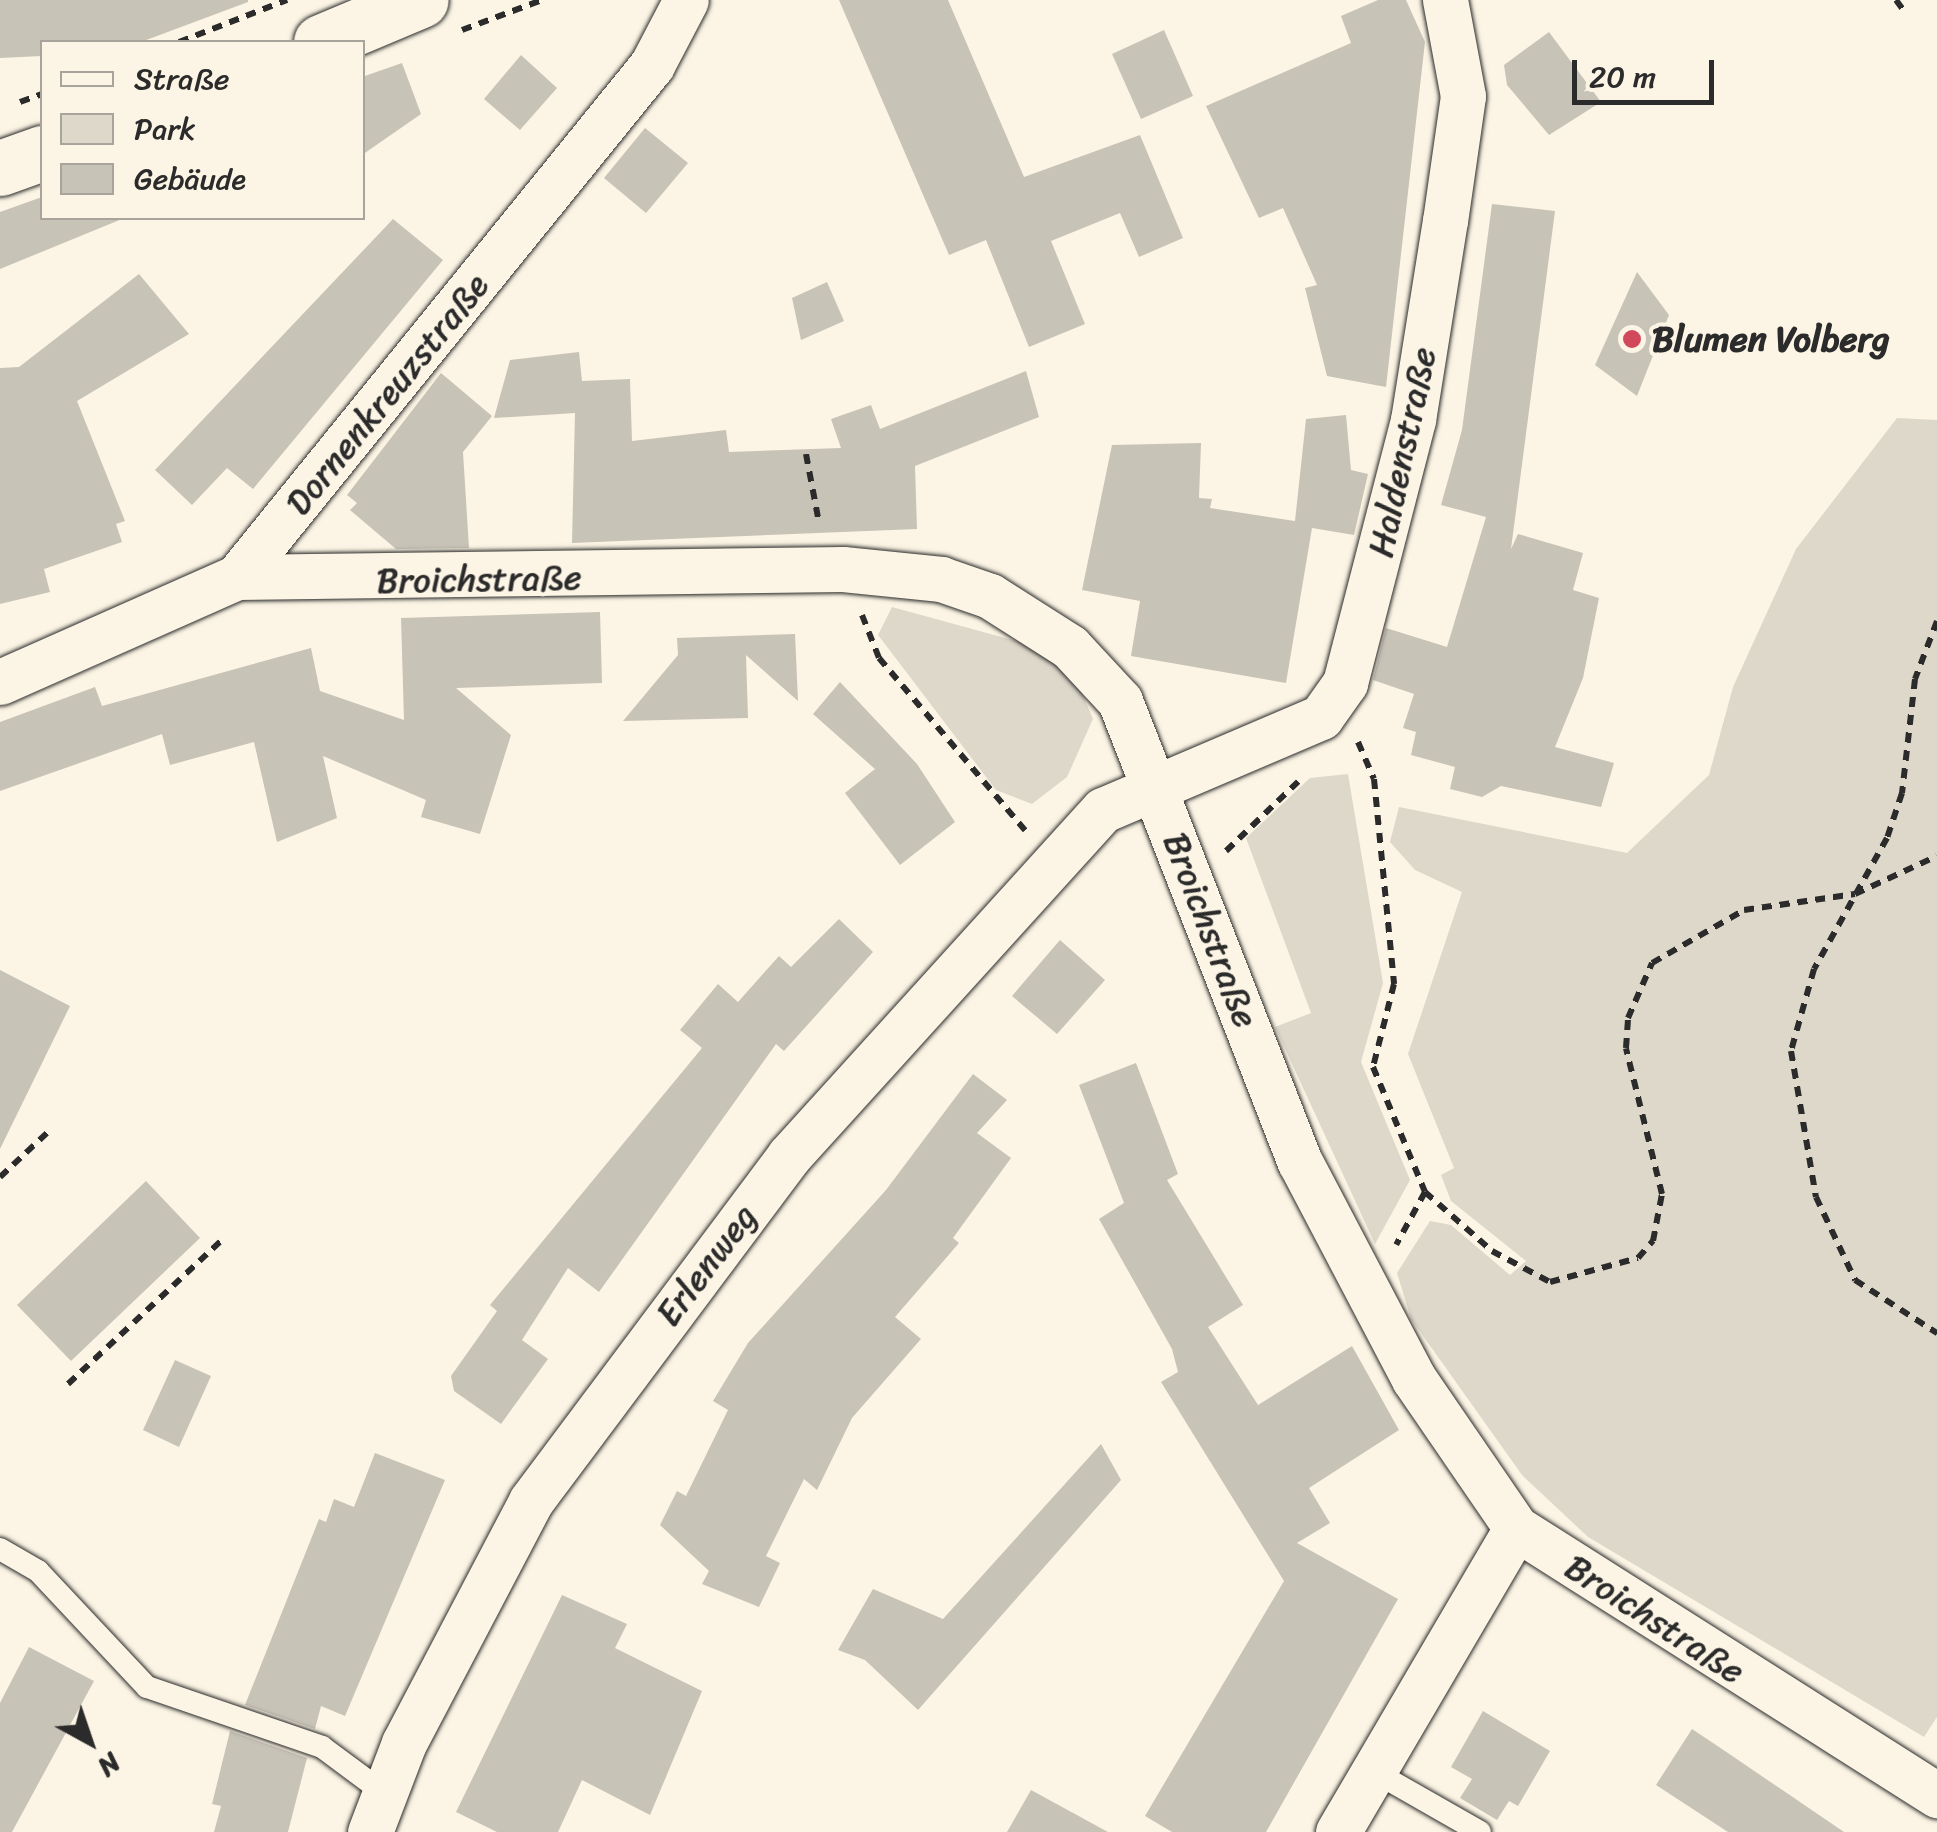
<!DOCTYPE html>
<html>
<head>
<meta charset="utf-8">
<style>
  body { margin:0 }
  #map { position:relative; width:1937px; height:1832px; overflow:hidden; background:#fcf5e5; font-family:Sriracha,sans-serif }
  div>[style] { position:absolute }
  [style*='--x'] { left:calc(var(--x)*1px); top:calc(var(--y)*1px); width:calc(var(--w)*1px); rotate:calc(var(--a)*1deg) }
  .green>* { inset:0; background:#ded8ca }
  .building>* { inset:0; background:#c8c3b7 }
  .path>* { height:6px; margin-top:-3px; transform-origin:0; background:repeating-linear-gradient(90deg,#2b2b2b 0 10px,transparent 0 18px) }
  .roads { filter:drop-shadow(0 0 2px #2b2b2b) drop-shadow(0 0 2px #2b2b2b) }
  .lane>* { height:22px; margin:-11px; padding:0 11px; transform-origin:11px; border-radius:11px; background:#fcf5e5 }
  .street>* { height:45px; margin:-22.5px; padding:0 22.5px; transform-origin:22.5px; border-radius:22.5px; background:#fcf5e5 }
  .secondary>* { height:55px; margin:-27.5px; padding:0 27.5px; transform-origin:27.5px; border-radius:27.5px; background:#fcf5e5 }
  .dots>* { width:28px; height:28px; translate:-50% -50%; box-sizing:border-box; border:5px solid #fcf5e5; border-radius:50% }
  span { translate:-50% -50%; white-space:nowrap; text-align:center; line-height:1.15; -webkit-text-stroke:8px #fcf5e5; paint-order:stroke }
  .poi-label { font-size:35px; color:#2b2b2b; font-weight:700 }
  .left { translate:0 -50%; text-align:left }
  .street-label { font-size:35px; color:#2b2b2b }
  .legend { position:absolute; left:40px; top:40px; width:325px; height:180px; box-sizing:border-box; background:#fcf5e5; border:2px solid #a8a49b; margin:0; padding:12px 18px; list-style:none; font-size:30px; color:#2b2b2b }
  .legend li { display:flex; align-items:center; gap:20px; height:50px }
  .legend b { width:50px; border:2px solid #a8a49b }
  .north { position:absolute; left:40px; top:1692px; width:100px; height:100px; -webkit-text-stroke:8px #fcf5e5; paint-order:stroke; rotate:140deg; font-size:28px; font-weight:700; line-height:40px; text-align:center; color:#2b2b2b }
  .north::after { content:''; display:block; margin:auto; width:35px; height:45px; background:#2b2b2b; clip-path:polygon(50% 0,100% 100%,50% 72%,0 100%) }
  .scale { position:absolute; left:1572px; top:60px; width:142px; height:45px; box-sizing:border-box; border:5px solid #2b2b2b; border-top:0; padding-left:12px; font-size:30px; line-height:35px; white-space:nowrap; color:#2b2b2b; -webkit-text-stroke:8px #fcf5e5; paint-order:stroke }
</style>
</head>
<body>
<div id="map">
  <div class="green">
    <div style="clip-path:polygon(1897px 418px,1937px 420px,1937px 1717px,1924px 1737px,1588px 1537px,1522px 1475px,1411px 1319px,1397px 1273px,1430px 1221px,1451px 1225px,1510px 1275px,1526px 1261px,1451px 1201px,1441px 1175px,1454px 1168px,1408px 1054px,1462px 892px,1415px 870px,1390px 842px,1399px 807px,1627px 853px,1709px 775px,1733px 687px,1796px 549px)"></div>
    <div style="clip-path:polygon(892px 607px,1042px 648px,1079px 686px,1093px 719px,1067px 777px,1032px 804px,996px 790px,878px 635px)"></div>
    <div style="clip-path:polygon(1348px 774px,1383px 983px,1361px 1062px,1410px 1180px,1375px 1244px,1275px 1027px,1311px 1013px,1246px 838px,1310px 778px)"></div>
  </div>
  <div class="building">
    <div style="clip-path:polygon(0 0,248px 0,248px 2px,141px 42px,42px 42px,42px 56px,0 58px)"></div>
    <div style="clip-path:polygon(839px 0,948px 0,1024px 177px,1140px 135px,1183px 238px,1139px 257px,1120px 213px,1051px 241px,1085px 324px,1029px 347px,986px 240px,949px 255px)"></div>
    <div style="clip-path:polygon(1378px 0,1406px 0,1425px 42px,1386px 387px,1327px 376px,1305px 288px,1317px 285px,1283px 208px,1259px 218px,1206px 106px,1351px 43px,1341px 16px)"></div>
    <div style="clip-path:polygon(1164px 30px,1193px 96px,1141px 119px,1112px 54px)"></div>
    <div style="clip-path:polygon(1549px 32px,1601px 102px,1549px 135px,1507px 85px,1504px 65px)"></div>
    <div style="clip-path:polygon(521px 55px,557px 88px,520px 130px,484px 99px)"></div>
    <div style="clip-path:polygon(402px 63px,421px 114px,362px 155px,362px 77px)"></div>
    <div style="clip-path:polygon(645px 128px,688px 163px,646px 213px,604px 178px)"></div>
    <div style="clip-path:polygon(42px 197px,42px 218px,122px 219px,0 269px,0 212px)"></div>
    <div style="clip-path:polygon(1492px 204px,1555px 211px,1511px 549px,1518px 534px,1583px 553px,1573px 590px,1599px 598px,1583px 678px,1555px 747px,1614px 763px,1601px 807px,1501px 786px,1482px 797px,1450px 789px,1455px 767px,1411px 755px,1416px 732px,1403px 728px,1414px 694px,1373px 680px,1386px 628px,1447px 647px,1486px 517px,1441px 505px,1462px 430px)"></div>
    <div style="clip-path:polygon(393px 219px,443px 260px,253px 489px,227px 468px,192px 505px,155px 470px)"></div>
    <div style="clip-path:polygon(1637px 272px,1669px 315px,1637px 396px,1595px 365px)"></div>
    <div style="clip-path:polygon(139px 274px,189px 334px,77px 401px,125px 521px,116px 524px,122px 542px,44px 569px,50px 592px,0 604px,0 368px,19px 367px)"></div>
    <div style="clip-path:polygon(827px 282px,844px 321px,801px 340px,792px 298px)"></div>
    <div style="clip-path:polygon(579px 352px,582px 381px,630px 379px,632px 441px,726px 430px,729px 452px,841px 448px,831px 419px,871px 405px,880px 429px,1026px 371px,1039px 417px,915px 466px,917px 529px,572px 543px,575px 413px,494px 418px,510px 360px)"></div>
    <div style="clip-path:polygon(441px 373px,492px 416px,463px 452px,469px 548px,396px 549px,350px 510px,357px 503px,347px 495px)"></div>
    <div style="clip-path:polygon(1346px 415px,1351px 470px,1368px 474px,1354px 535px,1312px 528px,1286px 683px,1131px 656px,1140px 601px,1082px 590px,1112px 445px,1201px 443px,1199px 498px,1212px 499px,1210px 508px,1295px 521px,1306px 419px)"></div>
    <div style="clip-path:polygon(600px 612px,602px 683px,456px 688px,511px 735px,480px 834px,421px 817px,426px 800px,323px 756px,337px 818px,277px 842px,254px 742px,170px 765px,162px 734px,0 791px,0 722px,95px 687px,102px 706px,311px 648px,320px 691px,404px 720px,401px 618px)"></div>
    <div style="clip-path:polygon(795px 634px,798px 701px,746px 655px,748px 718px,623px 721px,678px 655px,677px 638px)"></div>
    <div style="clip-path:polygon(840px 682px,917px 764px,955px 822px,900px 865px,845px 793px,875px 769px,813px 714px)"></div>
    <div style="clip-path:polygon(839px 919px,873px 952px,784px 1051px,776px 1044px,599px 1292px,568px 1268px,522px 1340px,548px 1359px,501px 1424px,454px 1391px,451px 1376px,497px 1311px,490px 1305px,702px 1048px,680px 1030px,718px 984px,738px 1002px,779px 956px,791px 967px)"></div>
    <div style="clip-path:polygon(1060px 940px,1105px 980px,1057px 1034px,1012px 996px)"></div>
    <div style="clip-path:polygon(0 970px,70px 1006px,0 1149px)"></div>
    <div style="clip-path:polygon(1136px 1063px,1178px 1174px,1167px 1180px,1243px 1305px,1208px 1327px,1258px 1405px,1352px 1346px,1399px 1430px,1309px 1488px,1330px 1523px,1297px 1543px,1398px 1599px,1266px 1832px,1172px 1832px,1145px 1816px,1284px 1581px,1161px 1382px,1178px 1372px,1172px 1349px,1099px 1219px,1124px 1203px,1079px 1085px)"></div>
    <div style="clip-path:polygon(973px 1074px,1007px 1100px,977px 1133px,1011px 1158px,953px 1238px,959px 1243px,895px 1317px,921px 1339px,852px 1418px,817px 1490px,804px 1479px,766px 1556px,780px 1563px,759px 1607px,702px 1584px,709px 1571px,660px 1525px,677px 1491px,686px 1496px,728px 1410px,713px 1401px,748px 1343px,886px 1190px)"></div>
    <div style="clip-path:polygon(146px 1181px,200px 1238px,71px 1361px,17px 1305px)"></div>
    <div style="clip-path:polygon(175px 1360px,211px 1376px,179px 1447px,143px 1430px)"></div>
    <div style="clip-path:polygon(1101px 1444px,1121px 1480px,918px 1710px,865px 1660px,838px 1650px,873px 1589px,943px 1619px)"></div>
    <div style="clip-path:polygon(375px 1453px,445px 1480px,345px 1716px,321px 1706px,315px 1729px,245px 1705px,319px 1519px,326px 1522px,334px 1499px,354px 1507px)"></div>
    <div style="clip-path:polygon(562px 1595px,627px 1624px,615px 1648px,702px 1691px,650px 1815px,582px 1780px,558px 1832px,497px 1832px,456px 1812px)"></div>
    <div style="clip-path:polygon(29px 1647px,94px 1681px,12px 1832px,0 1832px,0 1703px)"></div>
    <div style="clip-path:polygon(1483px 1711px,1550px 1751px,1518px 1806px,1509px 1801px,1497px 1820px,1460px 1798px,1472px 1779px,1451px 1767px)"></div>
    <div style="clip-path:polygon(1692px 1729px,1722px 1749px,1844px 1832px,1728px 1832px,1656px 1785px)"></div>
    <div style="clip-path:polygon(230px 1731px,307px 1758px,288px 1832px,214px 1832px,221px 1806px,212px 1804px)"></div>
    <div style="clip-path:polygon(1031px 1790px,1108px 1832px,1007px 1832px)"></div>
  </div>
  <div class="path">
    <div style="--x:1896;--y:0;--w:14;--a:54"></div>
    <div style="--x:462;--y:30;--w:85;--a:-20.6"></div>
    <div style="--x:179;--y:42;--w:116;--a:-21.3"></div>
    <div style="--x:20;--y:102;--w:23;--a:-20"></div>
    <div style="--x:806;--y:454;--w:70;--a:79.3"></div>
    <div style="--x:862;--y:615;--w:46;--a:68.4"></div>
    <div style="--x:879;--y:658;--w:226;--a:49.7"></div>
    <div style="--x:1937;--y:621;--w:62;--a:110.8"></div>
    <div style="--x:1915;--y:679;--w:115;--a:96.5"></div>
    <div style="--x:1902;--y:793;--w:47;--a:108.4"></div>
    <div style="--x:1887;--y:838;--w:150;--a:119.1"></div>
    <div style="--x:1814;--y:969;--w:85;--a:105.7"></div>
    <div style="--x:1791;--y:1051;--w:148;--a:80.3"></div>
    <div style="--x:1816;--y:1197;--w:92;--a:64.8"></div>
    <div style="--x:1855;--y:1280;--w:98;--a:32.9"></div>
    <div style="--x:1358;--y:742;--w:40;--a:66.6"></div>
    <div style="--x:1374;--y:779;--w:206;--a:84.4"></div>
    <div style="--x:1394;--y:984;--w:86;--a:104.2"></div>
    <div style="--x:1373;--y:1067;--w:135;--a:67.4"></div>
    <div style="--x:1425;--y:1192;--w:60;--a:118.7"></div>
    <div style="--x:1226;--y:851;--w:107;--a:-43.9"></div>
    <div style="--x:0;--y:1177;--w:66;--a:-43.2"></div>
    <div style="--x:1425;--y:1192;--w:89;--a:41.4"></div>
    <div style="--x:1492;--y:1251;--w:66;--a:28.1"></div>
    <div style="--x:1550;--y:1282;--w:91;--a:-15.3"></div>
    <div style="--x:1638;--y:1258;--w:23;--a:-49"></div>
    <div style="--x:1653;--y:1241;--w:48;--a:-79.2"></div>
    <div style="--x:1662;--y:1194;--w:150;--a:-103.9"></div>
    <div style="--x:1626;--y:1048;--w:30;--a:-86"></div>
    <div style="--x:1628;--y:1018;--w:60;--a:-66.4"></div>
    <div style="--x:1652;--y:963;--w:106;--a:-29.9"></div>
    <div style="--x:1744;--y:910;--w:112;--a:-8.2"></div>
    <div style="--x:1855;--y:894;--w:90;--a:-24.9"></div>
    <div style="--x:68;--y:1384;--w:215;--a:-43.1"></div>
  </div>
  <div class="roads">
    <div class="lane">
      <div style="--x:0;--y:1549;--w:44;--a:30.1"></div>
      <div style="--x:38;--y:1571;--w:159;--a:46.8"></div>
      <div style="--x:147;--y:1687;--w:185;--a:18.9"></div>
      <div style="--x:322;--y:1747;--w:77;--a:36.6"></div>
      <div style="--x:1373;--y:1771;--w:123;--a:29.7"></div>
    </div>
    <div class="street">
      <div style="--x:237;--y:577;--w:606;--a:-0.76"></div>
      <div style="--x:843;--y:569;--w:99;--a:5.8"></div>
      <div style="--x:941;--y:579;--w:52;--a:19.1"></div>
      <div style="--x:990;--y:596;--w:95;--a:32.5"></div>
      <div style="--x:1070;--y:647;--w:74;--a:47.2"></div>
      <div style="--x:1120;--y:701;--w:495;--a:68.7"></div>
      <div style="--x:1300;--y:1162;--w:245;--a:62.3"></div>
      <div style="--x:1414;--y:1379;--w:181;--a:55.6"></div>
      <div style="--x:1516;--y:1528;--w:499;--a:32.4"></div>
      <div style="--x:0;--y:682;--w:259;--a:-23.9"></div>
      <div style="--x:237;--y:577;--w:659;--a:-50.97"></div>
      <div style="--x:652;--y:65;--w:73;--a:-62.4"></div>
      <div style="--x:370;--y:1832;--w:95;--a:-69.1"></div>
      <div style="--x:404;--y:1743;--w:273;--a:-62.3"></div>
      <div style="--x:531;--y:1501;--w:431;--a:-53.2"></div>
      <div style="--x:789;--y:1156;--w:467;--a:-47.8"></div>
      <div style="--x:1103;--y:810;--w:237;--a:-23.1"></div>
      <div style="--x:1321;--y:717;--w:42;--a:-54.8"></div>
      <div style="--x:1345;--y:683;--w:272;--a:-75.5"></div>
      <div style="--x:1413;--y:420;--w:202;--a:-80.9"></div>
      <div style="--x:1445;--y:221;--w:126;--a:-81.8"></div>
      <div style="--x:1463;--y:96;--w:98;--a:-100.6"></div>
      <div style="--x:1338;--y:1832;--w:352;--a:-59.6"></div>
    </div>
    <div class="secondary">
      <div style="--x:321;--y:42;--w:108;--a:-22.8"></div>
      <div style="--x:0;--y:168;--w:45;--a:-19.7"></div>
    </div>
  </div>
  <div class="dots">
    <div style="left:1632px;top:339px;background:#d1495b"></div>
  </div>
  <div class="poi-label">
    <span class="left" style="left:1652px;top:339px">Blumen Volberg</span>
  </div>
  <div class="street-label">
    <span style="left:387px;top:394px;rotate:-51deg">Dornenkreuzstraße</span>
    <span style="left:1402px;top:452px;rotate:-78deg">Haldenstraße</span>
    <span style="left:479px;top:579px;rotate:-1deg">Broichstraße</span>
    <span style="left:1211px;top:930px;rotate:69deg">Broichstraße</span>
    <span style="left:706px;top:1265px;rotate:-53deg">Erlenweg</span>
    <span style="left:1655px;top:1619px;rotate:33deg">Broichstraße</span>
  </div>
  <ul class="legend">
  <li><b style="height:12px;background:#fcf5e5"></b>Straße</li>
  <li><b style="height:28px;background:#ded8ca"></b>Park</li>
  <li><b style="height:28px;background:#c8c3b7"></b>Gebäude</li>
  </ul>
  <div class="north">N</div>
  <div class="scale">20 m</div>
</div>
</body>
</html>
